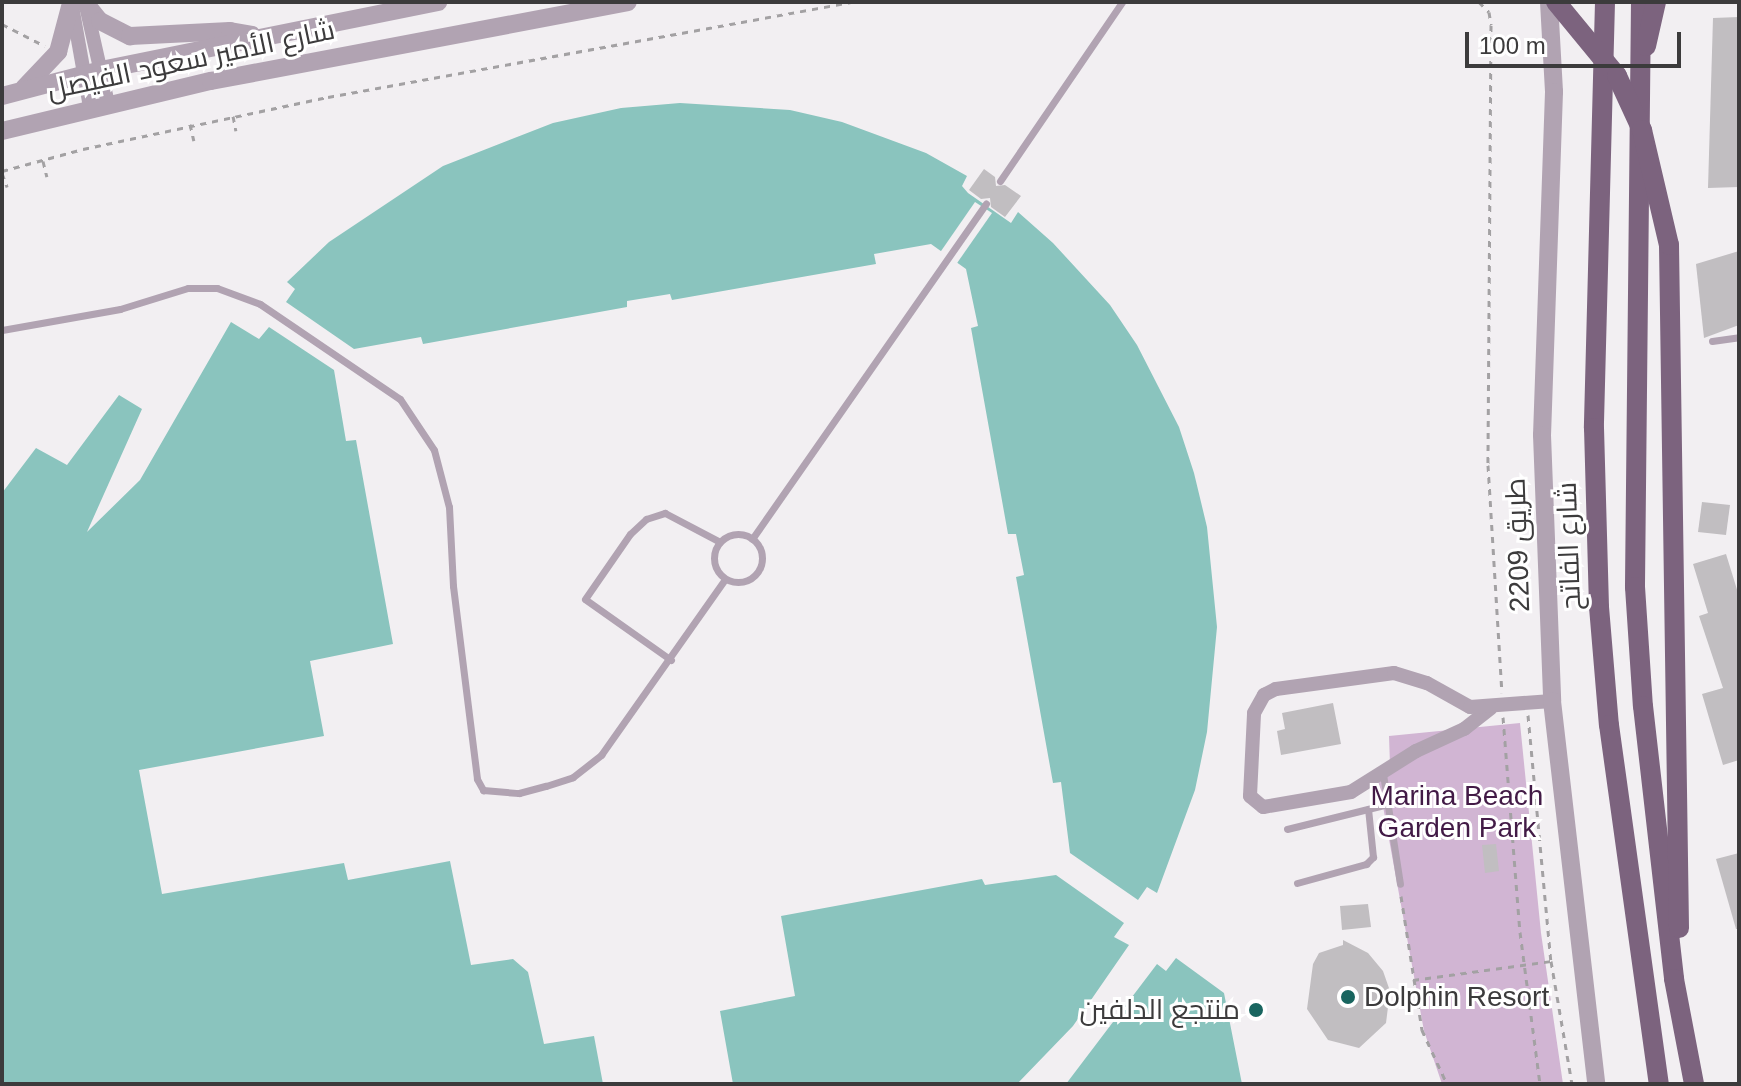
<!DOCTYPE html>
<html>
<head>
<meta charset="utf-8">
<style>
  body { margin:0 }
  #map { position:relative; width:1741px; height:1086px; overflow:hidden; background:#f2eff2; font-family:Arial,Cairo,sans-serif }
  div>[style] { position:absolute }
  [style*='--x'] { left:calc(var(--x)*1px); top:calc(var(--y)*1px); width:calc(var(--w)*1px); rotate:calc(var(--a)*1deg) }
  .green>* { inset:0; background:#d1b5d3 }
  .water>* { inset:0; background:#8ac4be }
  .pier>* { inset:0; background:#f2eff2 }
  .building>* { inset:0; background:#c1bec1 }
  .path>* { height:3px; margin-top:-1.5px; transform-origin:0; background:repeating-linear-gradient(90deg,#a3a1a3 0 6px,transparent 0 12px) }
  .service>* { height:7px; margin:-3.5px; padding:0 3.5px; transform-origin:3.5px; border-radius:3.5px; background:#b1a3b2 }
  .service>.ring { margin:-3.5px; padding:0; box-sizing:content-box; background:none; border:7px solid #b1a3b2; border-radius:50% }
  .minor>* { height:14px; margin:-7px; padding:0 7px; transform-origin:7px; border-radius:7px; background:#b1a3b2 }
  .tertiary>* { height:18px; margin:-9px; padding:0 9px; transform-origin:9px; border-radius:9px; background:#b1a3b2 }
  .primary>* { height:20px; margin:-10px; padding:0 10px; transform-origin:10px; border-radius:10px; background:#7c637e }
  .primary-bridge>* { height:20px; margin:-10px; padding:0 10px; transform-origin:10px; border-radius:10px; background:#7c637e }
  .dots>* { width:22px; height:22px; translate:-50% -50%; box-sizing:border-box; border:4px solid #fff; border-radius:50% }
  span { translate:-50% -50%; white-space:nowrap; text-align:center; line-height:1.15; -webkit-text-stroke:6px #fff; paint-order:stroke }
  .street-label { font-size:28px; color:#3c3b3c }
  .park-label { font-size:28px; color:#421a46 }
  .poi-label { font-size:28px; color:#3c3b3c }
  .left { translate:0 -50%; text-align:left }
  .right { translate:-100% -50%; text-align:right }
  .frame { position:absolute; inset:0; border:4px solid #3c3b3c; pointer-events:none }
  .scale { position:absolute; left:1465px; top:32px; width:216px; height:36px; box-sizing:border-box; border:4px solid #3c3b3c; border-top:0; padding-left:10px; font-size:24px; line-height:28px; white-space:nowrap; color:#3c3b3c; -webkit-text-stroke:6px #fff; paint-order:stroke }
</style>
</head>
<body>
<div id="map">
  <div class="green">
    <div style="clip-path:polygon(1520px 723px,1541px 933px,1563px 1084px,1442px 1084px,1424px 1031px,1376px 768px,1390px 765px,1389px 736px)"></div>
  </div>
  <div class="water">
    <div style="clip-path:polygon(680px 103px,790px 110px,842px 122px,926px 153px,967px 176px,962px 186px,968px 193px,1011px 223px,1018px 212px,1053px 243px,1110px 305px,1137px 345px,1179px 427px,1194px 473px,1207px 527px,1217px 627px,1207px 732px,1195px 790px,1157px 893px,1147px 887px,1138px 900px,1070px 853px,1061px 782px,1053px 783px,1016px 577px,1024px 575px,1016px 534px,1008px 534px,971px 328px,978px 326px,966px 269px,931px 244px,874px 254px,876px 264px,672px 300px,670px 294px,627px 301px,627px 307px,423px 344px,421px 337px,354px 349px,286px 302px,295px 289px,287px 282px,329px 242px,443px 166px,553px 123px,621px 108px)"></div>
    <div style="clip-path:polygon(231px 322px,259px 339px,269px 327px,334px 370px,346px 441px,356px 440px,393px 644px,310px 661px,324px 736px,139px 770px,162px 894px,344px 863px,348px 880px,450px 861px,471px 965px,513px 959px,528px 972px,544px 1044px,594px 1036px,603px 1084px,2px 1084px,2px 493px,36px 448px,67px 465px,119px 395px,142px 409px,87px 532px,140px 480px)"></div>
    <div style="clip-path:polygon(1056px 875px,1124px 923px,1114px 937px,1129px 945px,1073px 1026px,1017px 1084px,733px 1084px,720px 1011px,795px 996px,781px 916px,982px 879px,985px 885px)"></div>
    <div style="clip-path:polygon(1176px 958px,1224px 993px,1242px 1084px,1066px 1084px,1157px 964px,1166px 971px)"></div>
  </div>
  <div class="pier">
    <div style="clip-path:polygon(975px 202px,992px 213px,955px 266px,939px 254px)"></div>
  </div>
  <div class="building">
    <div style="clip-path:polygon(1739px 17px,1739px 187px,1708px 188px,1713px 18px)"></div>
    <div style="clip-path:polygon(984px 169px,995px 177px,996px 186px,1005px 185px,1021px 196px,1005px 217px,991px 207px,990px 198px,981px 199px,969px 190px)"></div>
    <div style="clip-path:polygon(1739px 251px,1739px 325px,1704px 338px,1696px 264px)"></div>
    <div style="clip-path:polygon(1702px 502px,1730px 505px,1726px 535px,1698px 532px)"></div>
    <div style="clip-path:polygon(1726px 554px,1739px 596px,1739px 760px,1723px 765px,1702px 694px,1723px 688px,1699px 616px,1708px 613px,1693px 564px)"></div>
    <div style="clip-path:polygon(1333px 703px,1341px 744px,1281px 755px,1277px 731px,1285px 729px,1282px 713px)"></div>
    <div style="clip-path:polygon(1496px 844px,1499px 871px,1485px 873px,1482px 845px)"></div>
    <div style="clip-path:polygon(1739px 853px,1739px 929px,1736px 929px,1716px 859px)"></div>
    <div style="clip-path:polygon(1368px 904px,1371px 927px,1342px 930px,1340px 906px)"></div>
    <div style="clip-path:polygon(1343px 940px,1368px 953px,1383px 971px,1390px 991px,1386px 1023px,1359px 1048px,1328px 1040px,1307px 1009px,1313px 964px,1319px 953px,1343px 945px)"></div>
  </div>
  <div class="path">
    <div style="--x:1479;--y:2;--w:14;--a:45"></div>
    <div style="--x:1489;--y:12;--w:13;--a:81"></div>
    <div style="--x:1491;--y:25;--w:440;--a:90.4"></div>
    <div style="--x:1488;--y:465;--w:228;--a:86.5"></div>
    <div style="--x:2;--y:24;--w:48;--a:27.1"></div>
    <div style="--x:233;--y:116;--w:15;--a:79"></div>
    <div style="--x:190;--y:124;--w:17;--a:77"></div>
    <div style="--x:43;--y:161;--w:16;--a:76"></div>
    <div style="--x:2;--y:171;--w:84;--a:-15.2"></div>
    <div style="--x:83;--y:149;--w:250;--a:-12"></div>
    <div style="--x:328;--y:97;--w:533;--a:-10.28"></div>
    <div style="--x:2;--y:173;--w:15;--a:70"></div>
    <div style="--x:1528;--y:715;--w:247;--a:84.7"></div>
    <div style="--x:1551;--y:961;--w:125;--a:80.3"></div>
    <div style="--x:1503;--y:717;--w:216;--a:85.5"></div>
    <div style="--x:1520;--y:932;--w:153;--a:82.5"></div>
    <div style="--x:1401;--y:896;--w:136;--a:81.1"></div>
    <div style="--x:1422;--y:1030;--w:60;--a:65.2"></div>
    <div style="--x:1413;--y:980;--w:139;--a:-7.8"></div>
  </div>
  <div class="service">
    <div style="--x:1000;--y:181;--w:217;--a:-55.7"></div>
    <div style="--x:2;--y:330;--w:120;--a:-10.1"></div>
    <div style="--x:120;--y:309;--w:71;--a:-17.2"></div>
    <div style="--x:188;--y:288;--w:29;--a:0"></div>
    <div style="--x:217;--y:288;--w:46;--a:20.4"></div>
    <div style="--x:260;--y:304;--w:169;--a:34.2"></div>
    <div style="--x:400;--y:399;--w:61;--a:56.3"></div>
    <div style="--x:434;--y:450;--w:59;--a:75.3"></div>
    <div style="--x:449;--y:507;--w:79;--a:87.1"></div>
    <div style="--x:453;--y:586;--w:194;--a:82.9"></div>
    <div style="--x:477;--y:779;--w:13;--a:61"></div>
    <div style="--x:483;--y:790;--w:36;--a:5"></div>
    <div style="--x:519;--y:793;--w:28;--a:-15"></div>
    <div style="--x:546;--y:786;--w:28;--a:-18"></div>
    <div style="--x:573;--y:777;--w:36;--a:-38"></div>
    <div style="--x:601;--y:755;--w:215;--a:-54.8"></div>
    <div style="--x:1712;--y:341;--w:27;--a:-8"></div>
    <div class="ring" style="left:714px;top:534px;width:41px;height:41px"></div>
    <div style="--x:752;--y:539;--w:409;--a:-55.1"></div>
    <div style="--x:671;--y:660;--w:105;--a:-144.7"></div>
    <div style="--x:585;--y:599;--w:79;--a:-55.3"></div>
    <div style="--x:630;--y:534;--w:22;--a:-43"></div>
    <div style="--x:646;--y:519;--w:20;--a:-18"></div>
    <div style="--x:665;--y:513;--w:62;--a:27.8"></div>
    <div style="--x:1383;--y:774;--w:111;--a:81.2"></div>
    <div style="--x:1287;--y:829;--w:104;--a:-13.9"></div>
    <div style="--x:1297;--y:883;--w:72;--a:-15.4"></div>
    <div style="--x:1366;--y:864;--w:10;--a:-45"></div>
    <div style="--x:1373;--y:857;--w:48;--a:-95.9"></div>
  </div>
  <div class="minor">
    <div style="--x:72;--y:6;--w:103;--a:79.9"></div>
    <div style="--x:86;--y:6;--w:100;--a:77.3"></div>
    <div style="--x:1491;--y:708;--w:34;--a:142"></div>
    <div style="--x:1464;--y:729;--w:53;--a:155.4"></div>
    <div style="--x:1416;--y:751;--w:77;--a:147.8"></div>
    <div style="--x:1351;--y:792;--w:89;--a:170.3"></div>
    <div style="--x:1263;--y:807;--w:17;--a:-140"></div>
    <div style="--x:1250;--y:796;--w:83;--a:-87.2"></div>
    <div style="--x:1254;--y:713;--w:21;--a:-61"></div>
    <div style="--x:1264;--y:695;--w:13;--a:-27"></div>
    <div style="--x:1276;--y:689;--w:119;--a:-7.7"></div>
    <div style="--x:1394;--y:673;--w:34;--a:17"></div>
    <div style="--x:1427;--y:683;--w:49;--a:29.2"></div>
    <div style="--x:1470;--y:707;--w:82;--a:-4.2"></div>
  </div>
  <div class="tertiary">
    <div style="--x:1549;--y:2;--w:90;--a:86.8"></div>
    <div style="--x:1554;--y:92;--w:343;--a:92"></div>
    <div style="--x:1542;--y:435;--w:266;--a:87.8"></div>
    <div style="--x:1552;--y:701;--w:386;--a:83.4"></div>
    <div style="--x:86;--y:4;--w:22;--a:51"></div>
    <div style="--x:100;--y:21;--w:34;--a:27"></div>
    <div style="--x:130;--y:36;--w:100;--a:-2.9"></div>
    <div style="--x:230;--y:31;--w:22;--a:10"></div>
    <div style="--x:24;--y:88;--w:50;--a:-46.6"></div>
    <div style="--x:58;--y:52;--w:51;--a:-75.1"></div>
    <div style="--x:2;--y:96;--w:102;--a:-14.7"></div>
    <div style="--x:101;--y:70;--w:344;--a:-11.4"></div>
    <div style="--x:2;--y:131;--w:215;--a:-13.5"></div>
    <div style="--x:211;--y:81;--w:424;--a:-10.7"></div>
  </div>
  <div class="primary">
    <div style="--x:1605;--y:2;--w:426;--a:91.5"></div>
    <div style="--x:1594;--y:428;--w:179;--a:88.4"></div>
    <div style="--x:1599;--y:607;--w:118;--a:85.2"></div>
    <div style="--x:1609;--y:725;--w:362;--a:82.1"></div>
    <div style="--x:1641;--y:2;--w:585;--a:90.59"></div>
    <div style="--x:1635;--y:587;--w:119;--a:86.2"></div>
    <div style="--x:1643;--y:706;--w:275;--a:83.5"></div>
    <div style="--x:1674;--y:979;--w:107;--a:79.2"></div>
    <div style="--x:1646;--y:46;--w:45;--a:-77.2"></div>
    <div style="--x:1669;--y:245;--w:683;--a:89.16"></div>
  </div>
  <div class="primary-bridge">
    <div style="--x:1556;--y:2;--w:96;--a:50.5"></div>
    <div style="--x:1617;--y:76;--w:60;--a:65.2"></div>
    <div style="--x:1642;--y:130;--w:118;--a:76.8"></div>
  </div>
  <div class="dots">
    <div style="left:1348px;top:997px;background:#19655f"></div>
    <div style="left:1256px;top:1010px;background:#19655f"></div>
  </div>
  <div class="street-label">
    <span style="left:191px;top:60px;rotate:-12deg">شارع الأمير سعود الفيصل</span>
    <span style="left:1518px;top:545px;rotate:-92deg">طريق 2209</span>
    <span style="left:1569px;top:546px;rotate:-92deg">شارع الفاتح</span>
  </div>
  <div class="park-label">
    <span style="left:1457px;top:812px">Marina Beach<br>Garden Park</span>
  </div>
  <div class="poi-label">
    <span class="left" style="left:1364px;top:997px">Dolphin Resort</span>
    <span class="right" style="left:1240px;top:1010px">منتجع الدلفين</span>
  </div>
  <div class="frame"></div>
  <div class="scale">100 m</div>
</div>
</body>
</html>
